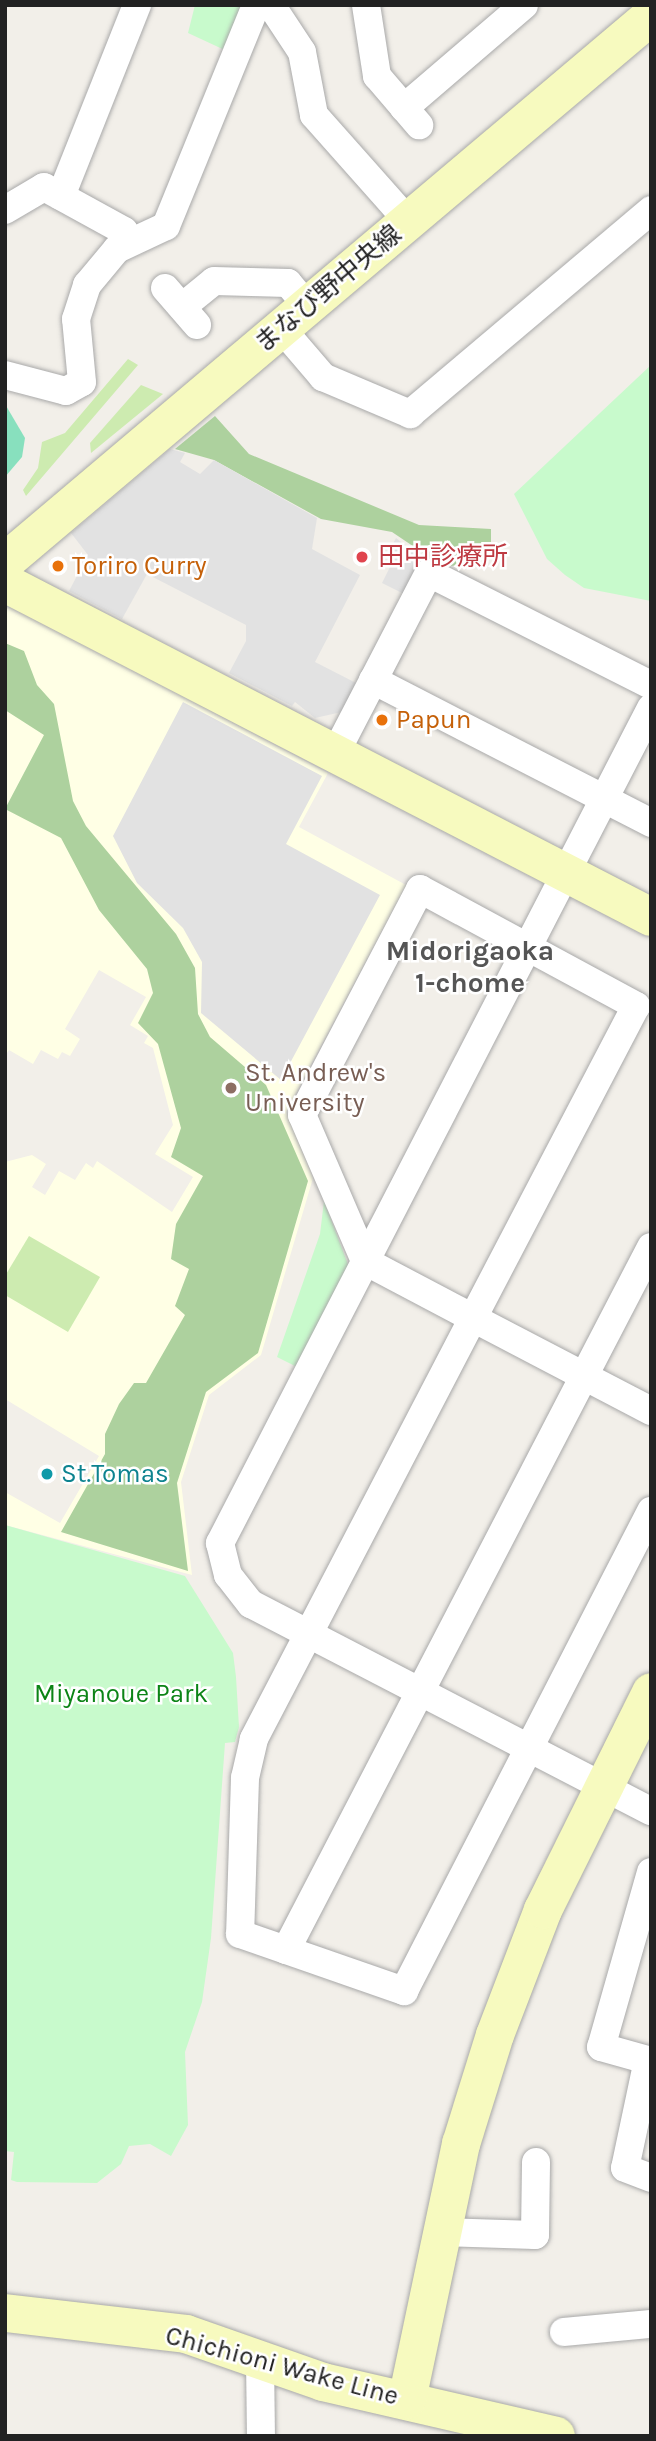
<!DOCTYPE html>
<html>
<head>
<meta charset="utf-8">
<style>
  body { margin:0 }
  #map { position:relative; width:656px; height:2441px; overflow:hidden; background:#f2efe9; font-family:Karla,"Noto Sans JP",sans-serif }
  div>[style] { position:absolute }
  [style*='--x'] { left:calc(var(--x)*1px); top:calc(var(--y)*1px); width:calc(var(--w)*1px); rotate:calc(var(--a)*1deg) }
  .education>* { inset:0; background:#ffffe5 }
  .grass>* { inset:0; background:#cdebb0 }
  .forest>* { inset:0; background:#add19e }
  .park>* { inset:0; background:#c8facc }
  .pitch>* { inset:0; background:#88e0be }
  .parking>* { inset:0; background:#e2e2e2 }
  .roads { filter:drop-shadow(0 0 2px #a9a9a9) drop-shadow(0 0 2px #a9a9a9) }
  .street>* { height:28px; margin:-14px; padding:0 14px; transform-origin:14px; border-radius:14px; background:#fff }
  .secondary>* { height:38px; margin:-19px; padding:0 19px; transform-origin:19px; border-radius:19px; background:#f7fabf }
  .dots>* { width:19px; height:19px; translate:-50% -50%; box-sizing:border-box; border:4px solid #fff; border-radius:50% }
  span { translate:-50% -50%; white-space:nowrap; text-align:center; line-height:1.15; -webkit-text-stroke:5px #fff; paint-order:stroke }
  .street-label { font-size:26px; color:#222 }
  .health-label { font-size:26px; color:#be3a42 }
  .left { translate:0 -50%; text-align:left }
  .food-label { font-size:26px; color:#c56008 }
  .education-label { font-size:26px; color:#785e54 }
  .culture-label { font-size:26px; color:#0d838f }
  .park-label { font-size:26px; color:#0c8416 }
  .neighbourhood-label { font-size:28px; color:#555; font-weight:700 }
  .frame { position:absolute; inset:0; border:7px solid #222; pointer-events:none }
</style>
</head>
<body>
<div id="map">
  <div class="education">
    <div style="clip-path:polygon(6px 603px,328px 773px,299px 827px,406px 885px,286px 1112px,313px 1178px,261px 1355px,209px 1395px,181px 1482px,192px 1575px,5px 1525px,5px 1492px,60px 1523px,99px 1456px,5px 1399px,5px 1162px,32px 1155px,46px 1164px,32px 1187px,45px 1195px,59px 1171px,75px 1180px,86px 1163px,93px 1168px,97px 1161px,172px 1212px,193px 1177px,155px 1154px,173px 1125px,153px 1048px,144px 1043px,148px 1036px,130px 1025px,146px 997px,99px 970px,65px 1029px,80px 1039px,70px 1056px,62px 1052px,58px 1059px,41px 1050px,33px 1064px,9px 1050px,5px 1056px)"></div>
  </div>
  <div class="grass">
    <div style="clip-path:polygon(128px 359px,138px 365px,26px 496px,23px 490px,38px 468px,42px 442px,65px 433px)"></div>
    <div style="clip-path:polygon(141px 385px,163px 394px,91px 453px,90px 443px)"></div>
    <div style="clip-path:polygon(29px 1236px,100px 1277px,68px 1332px,5px 1295px,5px 1276px)"></div>
  </div>
  <div class="forest">
    <div style="clip-path:polygon(215px 416px,249px 454px,419px 525px,491px 529px,491px 543px,465px 564px,444px 567px,392px 532px,321px 519px,214px 460px,175px 449px)"></div>
    <div style="clip-path:polygon(5px 643px,24px 651px,37px 685px,54px 704px,73px 801px,86px 826px,176px 934px,195px 968px,198px 1014px,210px 1037px,266px 1085px,308px 1181px,258px 1353px,206px 1392px,177px 1483px,188px 1571px,61px 1532px,105px 1454px,105px 1434px,119px 1404px,134px 1383px,146px 1383px,185px 1315px,175px 1306px,189px 1269px,171px 1259px,176px 1224px,203px 1176px,171px 1157px,181px 1128px,158px 1044px,138px 1023px,153px 993px,147px 969px,99px 910px,61px 838px,5px 809px,44px 735px,5px 710px)"></div>
  </div>
  <div class="park">
    <div style="clip-path:polygon(195px 5px,246px 5px,229px 52px,188px 33px)"></div>
    <div style="clip-path:polygon(651px 365px,651px 601px,584px 588px,565px 575px,547px 559px,514px 494px)"></div>
    <div style="clip-path:polygon(324px 1201px,349px 1267px,297px 1367px,277px 1357px,320px 1234px)"></div>
    <div style="clip-path:polygon(5px 1525px,185px 1576px,233px 1653px,236px 1677px,239px 1727px,235px 1742px,225px 1743px,211px 1938px,202px 2002px,185px 2052px,188px 2125px,171px 2156px,150px 2144px,129px 2146px,121px 2164px,97px 2183px,17px 2182px,11px 2180px,14px 2152px,5px 2151px)"></div>
  </div>
  <div class="pitch">
    <div style="clip-path:polygon(5px 404px,25px 438px,22px 457px,5px 477px)"></div>
  </div>
  <div class="parking">
    <div style="clip-path:polygon(170px 449px,185px 453px,180px 462px,200px 474px,214px 460px,317px 518px,312px 549px,360px 575px,315px 662px,360px 685px,346px 711px,315px 718px,295px 702px,292px 706px,229px 673px,246px 641px,246px 625px,147px 574px,122px 619px,69px 591px,88px 555px,71px 533px)"></div>
    <div style="clip-path:polygon(396px 538px,424px 560px,406px 595px,382px 583px,395px 557px,388px 553px)"></div>
    <div style="clip-path:polygon(183px 702px,322px 776px,286px 844px,380px 895px,281px 1080px,201px 1013px,202px 962px,183px 928px,137px 883px,113px 836px)"></div>
  </div>
  <div class="roads">
    <div class="street">
      <div style="--x:271;--y:5;--w:56;--a:56.6"></div>
      <div style="--x:302;--y:52;--w:64;--a:79.2"></div>
      <div style="--x:314;--y:115;--w:142;--a:48.4"></div>
      <div style="--x:366;--y:5;--w:72;--a:81.2"></div>
      <div style="--x:377;--y:76;--w:65;--a:49.4"></div>
      <div style="--x:404;--y:108;--w:158;--a:-40.6"></div>
      <div style="--x:61;--y:196;--w:206;--a:-68.3"></div>
      <div style="--x:5;--y:210;--w:45;--a:-30.5"></div>
      <div style="--x:44;--y:187;--w:91;--a:28.8"></div>
      <div style="--x:124;--y:231;--w:10;--a:66"></div>
      <div style="--x:165;--y:288;--w:49;--a:49.1"></div>
      <div style="--x:182;--y:307;--w:41;--a:-39.1"></div>
      <div style="--x:214;--y:281;--w:74;--a:1.5"></div>
      <div style="--x:288;--y:283;--w:30;--a:50"></div>
      <div style="--x:281;--y:328;--w:65;--a:49.4"></div>
      <div style="--x:323;--y:377;--w:95;--a:23"></div>
      <div style="--x:410;--y:414;--w:316;--a:-40.2"></div>
      <div style="--x:5;--y:375;--w:63;--a:14.7"></div>
      <div style="--x:66;--y:391;--w:18;--a:-29"></div>
      <div style="--x:82;--y:382;--w:63;--a:-95.4"></div>
      <div style="--x:76;--y:319;--w:36;--a:-72"></div>
      <div style="--x:87;--y:285;--w:47;--a:-50.2"></div>
      <div style="--x:117;--y:249;--w:54;--a:-25.1"></div>
      <div style="--x:166;--y:226;--w:239;--a:-67.8"></div>
      <div style="--x:373;--y:680;--w:313;--a:27.2"></div>
      <div style="--x:651;--y:708;--w:940;--a:117.3"></div>
      <div style="--x:220;--y:1543;--w:33;--a:76"></div>
      <div style="--x:228;--y:1575;--w:37;--a:52"></div>
      <div style="--x:251;--y:1604;--w:450;--a:27.4"></div>
      <div style="--x:335;--y:754;--w:204;--a:-62.6"></div>
      <div style="--x:429;--y:573;--w:249;--a:26.8"></div>
      <div style="--x:651;--y:1411;--w:76;--a:-152.4"></div>
      <div style="--x:584;--y:1376;--w:125;--a:-152.4"></div>
      <div style="--x:473;--y:1318;--w:122;--a:-152.2"></div>
      <div style="--x:365;--y:1261;--w:159;--a:-113.3"></div>
      <div style="--x:302;--y:1115;--w:255;--a:-62.4"></div>
      <div style="--x:420;--y:889;--w:246;--a:28.4"></div>
      <div style="--x:636;--y:1006;--w:352;--a:117.6"></div>
      <div style="--x:473;--y:1318;--w:475;--a:117.5"></div>
      <div style="--x:254;--y:1739;--w:40;--a:103"></div>
      <div style="--x:245;--y:1778;--w:156;--a:91.8"></div>
      <div style="--x:240;--y:1934;--w:174;--a:19.2"></div>
      <div style="--x:404;--y:1991;--w:540;--a:-62.77"></div>
      <div style="--x:651;--y:1872;--w:182;--a:105.9"></div>
      <div style="--x:601;--y:2047;--w:52;--a:15.6"></div>
      <div style="--x:286;--y:1950;--w:792;--a:-62.56"></div>
      <div style="--x:648;--y:2060;--w:110;--a:102"></div>
      <div style="--x:625;--y:2168;--w:28;--a:21"></div>
      <div style="--x:441;--y:2232;--w:94;--a:1.8"></div>
      <div style="--x:535;--y:2235;--w:73;--a:-89.2"></div>
      <div style="--x:564;--y:2332;--w:87;--a:-5.3"></div>
      <div style="--x:260;--y:2358;--w:78;--a:89.3"></div>
    </div>
    <div class="secondary">
      <div style="--x:5;--y:562;--w:846;--a:-40.2"></div>
      <div style="--x:5;--y:583;--w:727;--a:27.34"></div>
      <div style="--x:5;--y:2313;--w:182;--a:6.6"></div>
      <div style="--x:186;--y:2334;--w:145;--a:19.3"></div>
      <div style="--x:323;--y:2382;--w:239;--a:13"></div>
      <div style="--x:407;--y:2400;--w:262;--a:-78.1"></div>
      <div style="--x:461;--y:2144;--w:114;--a:-72.7"></div>
      <div style="--x:495;--y:2035;--w:134;--a:-69"></div>
      <div style="--x:543;--y:1910;--w:243;--a:-63.6"></div>
    </div>
  </div>
  <div class="dots">
    <div style="left:362px;top:557px;background:#e0444e"></div>
    <div style="left:58px;top:566px;background:#e8710a"></div>
    <div style="left:382px;top:720px;background:#e8710a"></div>
    <div style="left:231px;top:1088px;background:#8d6e63"></div>
    <div style="left:47px;top:1474px;background:#0f9aa8"></div>
  </div>
  <div class="street-label">
    <span style="left:328px;top:289px;rotate:-40deg">まなび野中央線</span>
    <span style="left:282px;top:2366px;rotate:15deg">Chichioni Wake Line</span>
  </div>
  <div class="health-label">
    <span class="left" style="left:378px;top:557px">田中診療所</span>
  </div>
  <div class="food-label">
    <span class="left" style="left:72px;top:566px">Toriro Curry</span>
    <span class="left" style="left:396px;top:720px">Papun</span>
  </div>
  <div class="education-label">
    <span class="left" style="left:245px;top:1088px">St. Andrew's<br>University</span>
  </div>
  <div class="culture-label">
    <span class="left" style="left:61px;top:1474px">St.Tomas</span>
  </div>
  <div class="park-label">
    <span style="left:121px;top:1694px">Miyanoue Park</span>
  </div>
  <div class="neighbourhood-label">
    <span style="left:470px;top:967px">Midorigaoka<br>1-chome</span>
  </div>
  <div class="frame"></div>
</div>
</body>
</html>
